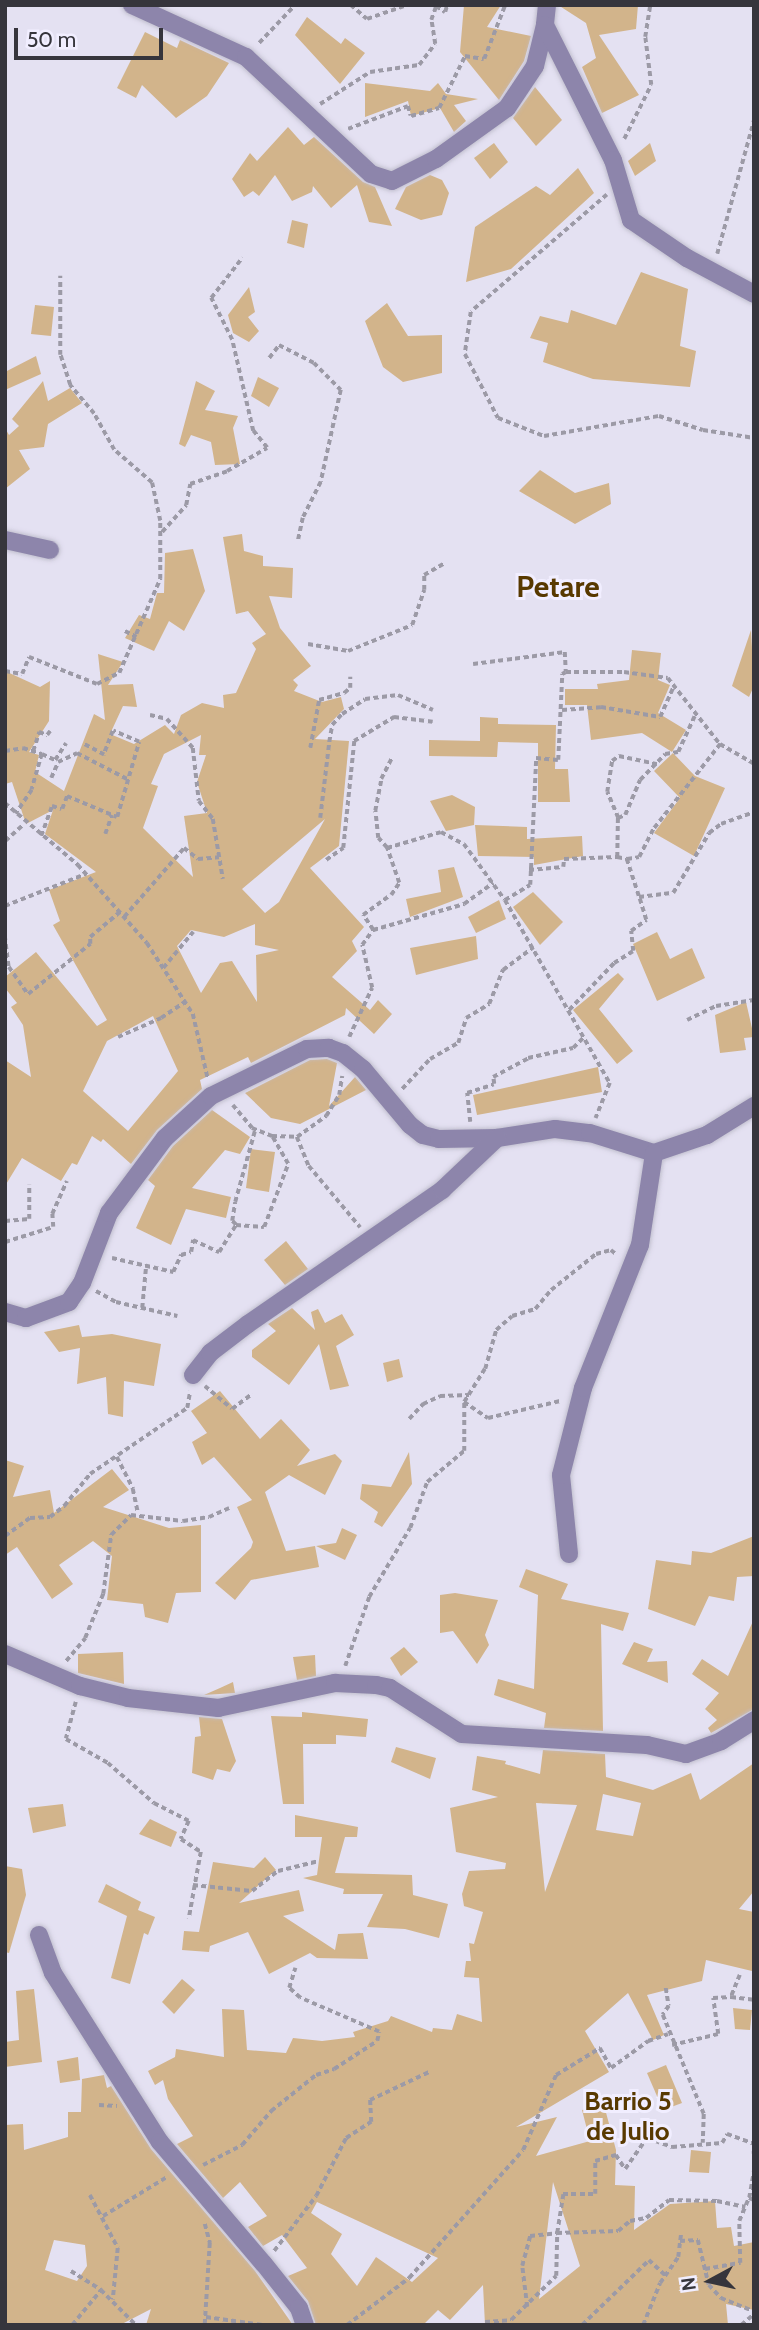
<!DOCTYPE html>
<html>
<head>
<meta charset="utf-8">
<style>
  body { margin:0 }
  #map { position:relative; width:759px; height:2330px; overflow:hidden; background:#e4e1f2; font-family:Cabin,sans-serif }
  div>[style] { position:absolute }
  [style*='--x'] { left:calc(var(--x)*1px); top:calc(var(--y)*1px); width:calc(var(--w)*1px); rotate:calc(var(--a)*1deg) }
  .building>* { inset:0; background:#d2b48b }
  .path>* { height:3.5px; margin-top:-1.75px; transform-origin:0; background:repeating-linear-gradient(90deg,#9c9aa6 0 5px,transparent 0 8.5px) }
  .roads { filter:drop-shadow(0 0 2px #c1bfce) drop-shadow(0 0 2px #c1bfce) }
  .minor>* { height:18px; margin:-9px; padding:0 9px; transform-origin:9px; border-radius:9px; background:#8d85ab }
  span { translate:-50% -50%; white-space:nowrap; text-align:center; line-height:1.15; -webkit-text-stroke:6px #f1eeff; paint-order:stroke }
  .quarter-label { font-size:26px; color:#583900; font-weight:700 }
  .district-label { font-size:30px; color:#583900; font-weight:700 }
  .frame { position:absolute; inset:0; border:7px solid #36353c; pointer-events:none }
  .north { position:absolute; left:675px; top:2246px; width:70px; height:70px; -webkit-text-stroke:5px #f1eeff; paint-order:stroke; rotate:262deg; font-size:19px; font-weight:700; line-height:28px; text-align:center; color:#36353c }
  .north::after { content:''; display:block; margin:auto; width:24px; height:32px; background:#36353c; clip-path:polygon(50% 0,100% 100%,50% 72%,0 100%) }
  .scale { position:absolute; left:14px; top:28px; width:149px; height:32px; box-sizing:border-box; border:4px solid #36353c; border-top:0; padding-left:9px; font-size:21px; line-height:24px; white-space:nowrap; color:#36353c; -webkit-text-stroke:5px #f1eeff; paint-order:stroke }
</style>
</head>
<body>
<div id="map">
  <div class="building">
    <div style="clip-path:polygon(464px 5px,501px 5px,487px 27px,531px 36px,524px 61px,499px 100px,460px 52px)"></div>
    <div style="clip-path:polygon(558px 5px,638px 5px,636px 29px,599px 35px,639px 95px,602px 113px,582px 67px,596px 58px,586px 23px)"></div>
    <div style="clip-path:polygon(307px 17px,341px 44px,345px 38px,365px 53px,340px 84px,295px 35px)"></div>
    <div style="clip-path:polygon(145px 32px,177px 48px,180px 40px,229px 63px,207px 96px,176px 118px,142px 85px,136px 98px,117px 88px)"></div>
    <div style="clip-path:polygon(365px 83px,430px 91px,438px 83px,446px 94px,478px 99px,454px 105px,466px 121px,454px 132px,440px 108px,411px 116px,408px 101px,365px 117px)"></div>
    <div style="clip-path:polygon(535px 87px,562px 120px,536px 146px,513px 118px)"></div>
    <div style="clip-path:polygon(288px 127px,304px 145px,314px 137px,363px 182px,375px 187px,392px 226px,369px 222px,357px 185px,331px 208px,313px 186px,312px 192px,292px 201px,275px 175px,259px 196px,253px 191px,244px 197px,232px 179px,250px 153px,257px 161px)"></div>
    <div style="clip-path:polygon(494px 143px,508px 162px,490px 179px,474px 158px)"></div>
    <div style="clip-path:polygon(650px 143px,656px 161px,635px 176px,628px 161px)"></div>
    <div style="clip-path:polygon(578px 168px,594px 193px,511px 269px,466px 282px,475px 227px,536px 186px,550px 195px)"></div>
    <div style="clip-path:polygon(430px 175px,442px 180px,449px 193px,442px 215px,421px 220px,395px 209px,406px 187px)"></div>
    <div style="clip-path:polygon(292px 220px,308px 224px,304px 248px,287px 243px)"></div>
    <div style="clip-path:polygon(641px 272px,688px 289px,680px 346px,696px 351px,690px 387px,593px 379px,543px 362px,548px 343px,530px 338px,540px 316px,568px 323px,571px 310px,616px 325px)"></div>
    <div style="clip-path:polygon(249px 287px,255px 312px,248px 317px,259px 331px,249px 342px,233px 333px,228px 315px)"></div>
    <div style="clip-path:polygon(387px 303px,408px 336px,442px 335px,442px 373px,403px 382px,383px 367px,365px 321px)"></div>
    <div style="clip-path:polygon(35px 305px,54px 307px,51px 336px,31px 334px)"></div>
    <div style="clip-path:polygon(36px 356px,41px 374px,5px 390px,5px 372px)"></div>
    <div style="clip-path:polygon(258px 377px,279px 388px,269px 407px,251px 396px)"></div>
    <div style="clip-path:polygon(43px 381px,48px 401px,70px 388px,82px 403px,48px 424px,44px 447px,19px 450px,30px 469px,5px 489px,5px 428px,9px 435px,19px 426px,12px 419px)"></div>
    <div style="clip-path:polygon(196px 381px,215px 391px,205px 410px,238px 416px,233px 428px,240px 464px,215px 465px,211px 442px,191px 435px,185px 447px,179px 444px)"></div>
    <div style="clip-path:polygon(540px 470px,575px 493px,609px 483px,611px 504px,575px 524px,519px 491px)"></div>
    <div style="clip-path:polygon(evenodd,242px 534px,244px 551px,263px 556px,263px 566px,293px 568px,292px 598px,269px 596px,280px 628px,311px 666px,293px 680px,298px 685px,294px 691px,322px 702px,341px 697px,344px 709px,315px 739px,349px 741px,339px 846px,310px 868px,364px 927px,352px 941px,357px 951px,332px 977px,370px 1010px,378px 1000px,392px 1014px,374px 1034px,346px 1008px,345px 1015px,251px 1063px,248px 1057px,200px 1080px,202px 1089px,157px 1130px,131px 1164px,103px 1139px,101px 1142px,92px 1136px,77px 1165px,72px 1163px,61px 1181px,22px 1158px,5px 1186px,5px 1060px,31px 1077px,23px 1025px,11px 1007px,17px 1003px,5px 988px,5px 977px,36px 952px,97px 1026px,107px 1020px,53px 925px,60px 921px,49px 890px,96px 872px,45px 834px,53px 810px,26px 824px,12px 782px,5px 784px,5px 671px,40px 687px,50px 681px,49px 721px,29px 752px,39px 755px,35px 772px,64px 791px,94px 714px,105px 720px,98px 654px,123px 662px,108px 685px,133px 684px,137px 707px,123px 706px,110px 734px,134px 744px,165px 725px,174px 734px,181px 715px,202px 703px,224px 708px,223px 695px,236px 693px,256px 649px,252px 643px,266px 634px,248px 611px,236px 614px,223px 537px,242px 534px,201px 735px,199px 755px,206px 755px,197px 782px,207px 813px,184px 816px,193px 877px,143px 828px,158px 786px,151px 784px,164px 754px,201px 735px,242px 534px,325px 819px,279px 902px,265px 913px,242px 889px,325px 819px,242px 534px,255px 924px,255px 945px,279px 950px,256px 955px,257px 1002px,232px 961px,220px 963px,201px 993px,177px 946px,191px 930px,224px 937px,255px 924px,242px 534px,153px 1016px,178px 1071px,128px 1131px,83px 1091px,107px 1041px,153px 1016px)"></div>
    <div style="clip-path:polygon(193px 549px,205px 591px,184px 631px,169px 621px,154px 651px,125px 638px,139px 615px,150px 619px,157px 593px,164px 593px,165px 553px)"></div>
    <div style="clip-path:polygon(751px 630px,754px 686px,749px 697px,732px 686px)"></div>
    <div style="clip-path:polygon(632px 650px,661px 653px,658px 680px,670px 685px,658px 713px,686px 730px,672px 752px,642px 733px,591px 740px,587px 705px,565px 705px,565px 689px,598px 689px,597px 684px,629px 680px)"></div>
    <div style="clip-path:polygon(480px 717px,498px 718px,498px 724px,556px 725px,555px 769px,568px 769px,570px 802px,538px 802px,538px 743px,498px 742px,497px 757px,429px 756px,429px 740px,480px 741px)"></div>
    <div style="clip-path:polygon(673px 753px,695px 776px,725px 788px,694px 856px,654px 833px,680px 798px,654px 771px)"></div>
    <div style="clip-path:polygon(452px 795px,475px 807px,474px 825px,446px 831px,430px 801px)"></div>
    <div style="clip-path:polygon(475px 825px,527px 827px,527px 839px,582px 836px,583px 856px,534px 865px,534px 857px,478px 856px)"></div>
    <div style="clip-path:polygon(454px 867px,463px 897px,410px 917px,406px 899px,441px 892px,438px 870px)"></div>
    <div style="clip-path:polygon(533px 892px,563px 922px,540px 945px,513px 907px)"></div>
    <div style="clip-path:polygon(499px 900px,506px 919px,476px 933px,468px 917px)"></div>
    <div style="clip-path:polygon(657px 932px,670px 959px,692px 948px,705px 978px,657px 1001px,633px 944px)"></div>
    <div style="clip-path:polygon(476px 936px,478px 959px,416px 975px,410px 948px)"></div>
    <div style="clip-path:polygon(618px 973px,624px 979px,599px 1009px,633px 1051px,617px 1064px,573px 1010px)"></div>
    <div style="clip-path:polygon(746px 1002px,754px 1037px,744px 1038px,746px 1050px,720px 1053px,715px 1015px)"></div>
    <div style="clip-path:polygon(327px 1059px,337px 1063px,329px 1106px,355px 1077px,366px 1090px,300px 1124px,271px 1118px,245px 1093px,310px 1060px)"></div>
    <div style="clip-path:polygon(598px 1067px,602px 1092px,477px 1115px,473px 1095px)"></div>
    <div style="clip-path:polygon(212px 1110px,250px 1137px,240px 1154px,225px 1150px,192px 1188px,231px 1197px,226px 1218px,186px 1209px,171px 1245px,136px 1228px,155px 1186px,148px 1180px,173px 1146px)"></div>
    <div style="clip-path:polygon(251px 1149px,275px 1152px,269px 1192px,246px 1188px)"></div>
    <div style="clip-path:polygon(286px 1241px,308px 1269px,285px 1285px,264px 1260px)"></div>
    <div style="clip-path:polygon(292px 1308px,315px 1330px,311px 1312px,318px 1309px,325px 1323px,342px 1314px,354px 1335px,336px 1346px,349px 1386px,330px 1390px,319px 1344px,289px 1385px,252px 1357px,252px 1350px,276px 1331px,268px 1324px)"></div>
    <div style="clip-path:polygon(79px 1325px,82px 1337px,112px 1334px,161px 1344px,154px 1386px,124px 1381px,123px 1417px,108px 1414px,106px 1377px,77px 1384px,80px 1348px,59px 1352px,44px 1332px)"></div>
    <div style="clip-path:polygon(399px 1359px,403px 1377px,387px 1382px,383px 1363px)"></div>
    <div style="clip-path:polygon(220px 1391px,260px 1439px,281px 1419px,310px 1450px,297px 1466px,335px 1454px,342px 1461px,325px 1495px,289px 1475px,265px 1492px,286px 1551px,315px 1546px,319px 1567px,251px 1580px,235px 1600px,215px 1583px,251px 1548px,253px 1542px,237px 1507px,252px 1500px,214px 1457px,202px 1465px,192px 1442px,207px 1433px,191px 1411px)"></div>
    <div style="clip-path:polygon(409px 1452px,412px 1484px,382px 1527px,374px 1522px,378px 1512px,360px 1499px,362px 1484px,391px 1487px)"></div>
    <div style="clip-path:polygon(5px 1460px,24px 1466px,13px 1497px,50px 1490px,54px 1513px,112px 1469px,129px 1490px,103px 1507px,169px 1528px,201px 1525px,201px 1592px,176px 1593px,168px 1623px,145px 1617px,143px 1604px,107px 1600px,112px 1556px,93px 1541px,59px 1565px,73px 1584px,52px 1599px,17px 1547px,5px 1555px)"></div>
    <div style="clip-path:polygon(342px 1528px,357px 1535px,345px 1560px,316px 1546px,336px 1543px)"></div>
    <div style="clip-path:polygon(754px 1536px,754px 1576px,737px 1577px,734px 1601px,709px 1596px,695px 1626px,648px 1609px,656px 1560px,691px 1565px,692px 1551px,711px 1553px)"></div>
    <div style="clip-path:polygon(526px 1569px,568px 1584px,561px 1599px,629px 1613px,623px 1631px,601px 1624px,603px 1731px,544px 1728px,546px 1713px,494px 1695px,498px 1679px,534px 1689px,538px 1595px,519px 1587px)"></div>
    <div style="clip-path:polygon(455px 1593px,498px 1600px,485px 1635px,489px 1645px,477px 1664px,453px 1631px,440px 1633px,440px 1595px)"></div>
    <div style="clip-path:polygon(754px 1619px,754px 1709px,711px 1733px,708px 1728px,717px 1720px,705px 1709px,719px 1693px,692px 1674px,702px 1659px,728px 1676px)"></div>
    <div style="clip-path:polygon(634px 1642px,653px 1649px,647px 1662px,667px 1661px,668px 1683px,622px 1664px)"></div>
    <div style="clip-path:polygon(404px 1647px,418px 1662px,401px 1676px,390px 1658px)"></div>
    <div style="clip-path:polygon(123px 1652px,124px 1684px,78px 1673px,78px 1654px)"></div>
    <div style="clip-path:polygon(315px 1655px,316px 1676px,297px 1680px,293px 1657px)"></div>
    <div style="clip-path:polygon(233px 1682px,235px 1693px,204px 1695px,220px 1688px)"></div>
    <div style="clip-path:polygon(302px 1712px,368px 1719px,366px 1737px,336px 1735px,336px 1744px,303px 1744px,304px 1804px,283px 1804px,271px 1716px,302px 1717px)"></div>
    <div style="clip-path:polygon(199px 1717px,222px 1719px,236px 1761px,230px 1772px,217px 1769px,213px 1780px,192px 1773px,195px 1737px,201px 1736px)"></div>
    <div style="clip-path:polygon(396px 1747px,436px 1758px,430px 1779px,391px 1762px)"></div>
    <div style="clip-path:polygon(evenodd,543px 1750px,605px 1754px,606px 1777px,653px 1790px,691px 1773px,700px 1800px,754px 1763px,754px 1891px,739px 1909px,754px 1912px,752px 1971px,706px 1960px,702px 1981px,647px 1995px,664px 2035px,653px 2040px,628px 1993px,585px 2031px,609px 2072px,516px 2127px,557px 2117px,536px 2156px,590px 2141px,582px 2110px,604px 2105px,616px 2150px,615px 2185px,635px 2186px,634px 2230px,670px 2204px,715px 2201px,717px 2228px,731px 2227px,734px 2246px,754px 2242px,754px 2310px,726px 2304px,728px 2325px,485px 2325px,483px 2285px,450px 2320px,438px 2310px,423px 2325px,316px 2325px,308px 2301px,288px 2276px,307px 2268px,282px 2235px,263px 2246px,248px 2227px,267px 2216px,240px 2182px,223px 2198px,177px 2144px,193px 2136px,168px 2099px,163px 2080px,155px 2085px,148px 2071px,175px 2057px,176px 2049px,224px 2057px,222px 2009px,244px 2010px,247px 2050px,286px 2053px,293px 2038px,322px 2041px,355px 2037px,353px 2032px,388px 2021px,391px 2016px,432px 2032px,433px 2028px,452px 2030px,457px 2014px,482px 2022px,479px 1978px,464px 1977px,466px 1961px,471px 1961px,469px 1943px,474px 1944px,483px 1912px,464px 1906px,462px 1894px,469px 1871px,505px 1869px,506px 1863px,456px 1852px,450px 1808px,498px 1797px,472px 1790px,477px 1756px,506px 1761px,505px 1764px,540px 1774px,543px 1750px,603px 1794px,641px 1803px,633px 1836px,596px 1830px,603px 1794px,543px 1750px,536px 1803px,577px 1805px,545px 1892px,536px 1803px,543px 1750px,553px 2182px,580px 2266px,539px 2299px,553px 2182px,543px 1750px,317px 2202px,438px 2258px,412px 2282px,376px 2257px,357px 2286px,331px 2254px,342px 2234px,311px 2213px,317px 2202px)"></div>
    <div style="clip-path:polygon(63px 1804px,66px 1826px,33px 1833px,28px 1808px)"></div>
    <div style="clip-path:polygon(295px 1815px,358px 1827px,357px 1837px,345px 1837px,335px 1873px,412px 1875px,413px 1895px,448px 1904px,439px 1938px,405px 1929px,367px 1927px,383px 1894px,343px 1894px,344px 1889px,303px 1878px,317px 1875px,322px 1837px,295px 1837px)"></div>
    <div style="clip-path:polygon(150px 1819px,177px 1832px,171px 1847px,139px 1834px)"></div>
    <div style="clip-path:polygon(265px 1857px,276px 1870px,239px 1903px,299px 1890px,304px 1911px,283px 1916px,335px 1950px,338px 1934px,363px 1933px,368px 1959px,317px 1958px,310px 1953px,269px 1974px,248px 1932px,210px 1946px,209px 1952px,182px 1950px,184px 1931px,199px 1932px,213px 1862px,254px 1868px)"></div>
    <div style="clip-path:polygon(5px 1866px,22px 1869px,26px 1895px,9px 1953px,5px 1952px)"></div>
    <div style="clip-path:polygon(106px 1884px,141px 1902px,138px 1910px,155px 1917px,148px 1935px,144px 1933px,130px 1984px,111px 1978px,127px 1916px,98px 1902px)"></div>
    <div style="clip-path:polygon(182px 1979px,195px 1990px,174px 2014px,162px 2002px)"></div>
    <div style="clip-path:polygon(34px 1989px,42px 2062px,5px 2067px,5px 2042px,19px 2040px,16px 1991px)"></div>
    <div style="clip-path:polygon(733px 2008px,752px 2010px,750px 2030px,735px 2029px)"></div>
    <div style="clip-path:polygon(78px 2057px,80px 2080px,60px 2083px,57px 2061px)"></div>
    <div style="clip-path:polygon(666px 2065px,682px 2103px,663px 2110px,647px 2073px)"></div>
    <div style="clip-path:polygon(evenodd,104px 2075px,107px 2088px,111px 2086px,151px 2149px,255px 2271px,293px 2325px,146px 2325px,151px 2309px,120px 2325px,5px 2325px,5px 2125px,23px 2124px,24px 2150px,68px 2137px,68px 2112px,81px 2112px,82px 2079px,104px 2075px,54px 2240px,85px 2245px,87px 2266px,77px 2281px,45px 2270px,54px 2240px)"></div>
    <div style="clip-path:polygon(691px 2150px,711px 2152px,709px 2173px,689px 2172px)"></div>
  </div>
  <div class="path">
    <div style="--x:351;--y:5;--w:21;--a:41"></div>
    <div style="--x:367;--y:19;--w:42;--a:-19.3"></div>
    <div style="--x:259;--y:43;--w:52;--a:-46.5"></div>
    <div style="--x:320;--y:104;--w:59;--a:-32.6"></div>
    <div style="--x:370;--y:72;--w:49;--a:-8.1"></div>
    <div style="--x:419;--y:65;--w:26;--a:-53"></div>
    <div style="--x:435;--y:44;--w:24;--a:-99"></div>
    <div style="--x:431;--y:20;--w:15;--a:-70"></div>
    <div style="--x:436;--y:6;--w:11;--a:34"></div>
    <div style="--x:445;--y:12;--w:7;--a:-74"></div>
    <div style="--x:348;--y:129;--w:64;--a:-21"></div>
    <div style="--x:408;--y:106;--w:10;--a:73"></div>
    <div style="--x:411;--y:116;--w:29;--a:-16"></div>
    <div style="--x:439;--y:108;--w:58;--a:-63.4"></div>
    <div style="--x:465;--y:56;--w:19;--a:9"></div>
    <div style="--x:484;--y:59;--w:58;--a:-68.7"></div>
    <div style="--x:624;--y:139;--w:60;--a:-63.4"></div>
    <div style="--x:651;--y:85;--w:48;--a:-97.1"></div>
    <div style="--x:645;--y:37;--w:32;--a:-81"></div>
    <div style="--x:607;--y:195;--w:179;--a:139.3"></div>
    <div style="--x:471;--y:312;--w:42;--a:98.1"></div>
    <div style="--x:465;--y:354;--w:72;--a:62.7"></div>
    <div style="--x:498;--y:418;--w:49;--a:21.4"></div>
    <div style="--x:544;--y:436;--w:117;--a:-9.9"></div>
    <div style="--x:659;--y:416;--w:46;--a:17.7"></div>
    <div style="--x:703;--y:430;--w:52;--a:8.9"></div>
    <div style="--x:717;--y:254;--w:139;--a:-74.6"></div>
    <div style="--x:269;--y:358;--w:16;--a:-52"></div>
    <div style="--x:279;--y:345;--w:39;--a:27"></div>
    <div style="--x:314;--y:363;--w:38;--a:45"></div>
    <div style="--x:341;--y:390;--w:94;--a:102.3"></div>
    <div style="--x:321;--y:482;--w:40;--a:116.6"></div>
    <div style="--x:303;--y:518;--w:24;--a:102"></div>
    <div style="--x:162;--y:532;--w:36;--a:-48"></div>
    <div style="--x:186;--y:505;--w:21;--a:-79"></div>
    <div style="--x:190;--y:484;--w:39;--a:-19"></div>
    <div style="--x:227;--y:471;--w:46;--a:-29.9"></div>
    <div style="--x:267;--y:448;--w:22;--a:-129"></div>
    <div style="--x:253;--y:431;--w:93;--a:-103"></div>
    <div style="--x:232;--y:340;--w:47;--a:-116.6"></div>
    <div style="--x:211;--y:298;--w:51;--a:-52.2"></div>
    <div style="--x:125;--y:631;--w:13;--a:27"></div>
    <div style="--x:308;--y:644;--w:41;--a:9.9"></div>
    <div style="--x:348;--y:651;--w:69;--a:-22.1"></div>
    <div style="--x:412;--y:625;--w:37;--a:-71"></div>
    <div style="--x:424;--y:590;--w:15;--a:-90"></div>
    <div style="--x:424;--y:575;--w:24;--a:-30"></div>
    <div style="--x:473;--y:664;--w:93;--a:-7.4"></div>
    <div style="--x:565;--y:652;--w:20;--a:87"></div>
    <div style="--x:566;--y:672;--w:58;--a:0"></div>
    <div style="--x:624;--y:672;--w:44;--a:7.8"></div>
    <div style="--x:668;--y:678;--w:84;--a:51.8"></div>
    <div style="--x:720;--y:744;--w:39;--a:30"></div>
    <div style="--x:5;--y:671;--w:17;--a:10"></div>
    <div style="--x:22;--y:674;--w:18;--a:-68"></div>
    <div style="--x:29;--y:657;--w:73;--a:21.7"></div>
    <div style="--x:97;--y:684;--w:25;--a:-27"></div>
    <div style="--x:119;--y:673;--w:103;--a:-66.4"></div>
    <div style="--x:160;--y:579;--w:58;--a:-90"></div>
    <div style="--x:160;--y:521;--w:39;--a:-102"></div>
    <div style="--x:152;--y:483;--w:50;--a:-139"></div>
    <div style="--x:114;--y:450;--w:41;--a:-119.1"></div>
    <div style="--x:94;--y:414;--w:38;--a:-130"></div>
    <div style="--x:70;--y:385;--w:32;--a:-108"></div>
    <div style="--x:60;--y:355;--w:79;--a:-90"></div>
    <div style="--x:562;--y:710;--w:39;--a:-4"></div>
    <div style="--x:601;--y:707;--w:60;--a:9.6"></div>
    <div style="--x:660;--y:717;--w:34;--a:-66"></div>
    <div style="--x:150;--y:715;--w:17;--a:13"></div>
    <div style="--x:167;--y:719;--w:39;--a:48"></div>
    <div style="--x:193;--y:748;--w:53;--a:83.5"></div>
    <div style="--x:199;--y:801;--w:23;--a:52"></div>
    <div style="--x:213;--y:819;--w:61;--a:80.5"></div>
    <div style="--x:310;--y:748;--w:49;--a:-79.4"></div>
    <div style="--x:319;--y:700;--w:26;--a:-16"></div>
    <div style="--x:344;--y:693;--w:8;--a:-40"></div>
    <div style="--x:350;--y:688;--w:11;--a:-90"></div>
    <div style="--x:5;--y:751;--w:18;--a:-9"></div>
    <div style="--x:23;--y:748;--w:20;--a:18"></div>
    <div style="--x:42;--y:754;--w:37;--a:106"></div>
    <div style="--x:32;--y:790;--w:29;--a:124"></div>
    <div style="--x:33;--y:751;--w:20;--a:-72"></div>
    <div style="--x:39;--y:732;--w:9;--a:21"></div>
    <div style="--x:47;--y:735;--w:5;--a:-53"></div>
    <div style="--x:42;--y:754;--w:14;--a:25"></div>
    <div style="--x:55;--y:760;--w:20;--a:-57"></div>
    <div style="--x:51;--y:778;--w:17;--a:-66"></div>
    <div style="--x:58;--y:762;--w:21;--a:-25"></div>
    <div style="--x:77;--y:753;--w:59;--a:27.4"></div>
    <div style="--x:5;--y:803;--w:96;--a:40.3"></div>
    <div style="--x:78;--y:865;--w:104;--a:48.5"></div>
    <div style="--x:147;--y:943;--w:85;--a:57.1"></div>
    <div style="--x:193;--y:1014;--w:67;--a:77"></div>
    <div style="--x:320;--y:818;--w:77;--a:-83.2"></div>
    <div style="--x:329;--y:742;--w:17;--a:-80"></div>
    <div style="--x:332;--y:725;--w:15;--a:-48"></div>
    <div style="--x:342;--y:714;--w:27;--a:-33"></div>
    <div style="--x:365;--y:699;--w:33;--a:-7"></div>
    <div style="--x:398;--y:695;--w:38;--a:23"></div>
    <div style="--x:618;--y:818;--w:28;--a:-113"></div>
    <div style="--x:607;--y:792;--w:31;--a:-81"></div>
    <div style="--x:612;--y:761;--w:9;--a:-36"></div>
    <div style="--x:619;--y:756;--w:39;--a:12"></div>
    <div style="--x:105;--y:834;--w:20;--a:-70"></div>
    <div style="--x:41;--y:836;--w:32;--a:-70"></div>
    <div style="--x:52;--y:806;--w:10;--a:17"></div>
    <div style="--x:62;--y:809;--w:14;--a:-69"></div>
    <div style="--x:67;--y:796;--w:54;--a:22.8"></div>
    <div style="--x:117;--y:817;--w:78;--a:-73.7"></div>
    <div style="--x:139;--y:742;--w:28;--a:-157"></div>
    <div style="--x:113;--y:731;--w:26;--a:111"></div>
    <div style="--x:104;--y:755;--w:24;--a:-152"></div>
    <div style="--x:5;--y:841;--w:25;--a:-42"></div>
    <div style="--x:387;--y:848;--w:13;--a:-132"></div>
    <div style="--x:378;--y:838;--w:27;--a:-96"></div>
    <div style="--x:375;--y:811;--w:33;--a:-79"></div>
    <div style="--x:381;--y:779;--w:25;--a:-63"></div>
    <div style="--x:617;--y:857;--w:39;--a:-89"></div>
    <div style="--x:618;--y:818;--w:8;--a:-23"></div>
    <div style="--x:625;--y:815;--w:38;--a:-67"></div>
    <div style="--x:640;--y:780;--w:36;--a:-46"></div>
    <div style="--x:665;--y:754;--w:13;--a:-9"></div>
    <div style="--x:678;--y:752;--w:41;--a:-65.3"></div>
    <div style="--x:627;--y:859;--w:12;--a:-9"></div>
    <div style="--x:639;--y:857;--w:33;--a:-63"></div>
    <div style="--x:654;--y:828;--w:107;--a:-51.8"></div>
    <div style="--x:326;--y:860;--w:21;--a:-35"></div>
    <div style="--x:343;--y:848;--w:108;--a:-84.1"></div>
    <div style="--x:354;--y:741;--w:47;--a:-31"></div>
    <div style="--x:394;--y:717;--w:39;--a:7"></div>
    <div style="--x:529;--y:870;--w:34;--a:-5"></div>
    <div style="--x:563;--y:867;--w:8;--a:-83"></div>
    <div style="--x:564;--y:859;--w:53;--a:-2.2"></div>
    <div style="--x:617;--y:857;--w:10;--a:11"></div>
    <div style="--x:627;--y:859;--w:40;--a:72"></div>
    <div style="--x:639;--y:897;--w:34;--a:-7"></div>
    <div style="--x:673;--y:893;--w:70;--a:-59"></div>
    <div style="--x:709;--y:833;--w:15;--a:-37"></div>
    <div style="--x:721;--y:824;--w:35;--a:-20"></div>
    <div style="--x:505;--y:900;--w:29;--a:-31"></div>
    <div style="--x:530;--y:885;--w:127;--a:-87.3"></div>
    <div style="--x:536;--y:758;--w:22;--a:5"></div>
    <div style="--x:558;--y:760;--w:86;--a:-87.3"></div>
    <div style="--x:562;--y:674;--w:4;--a:-27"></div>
    <div style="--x:5;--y:906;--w:87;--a:-21.6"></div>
    <div style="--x:124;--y:917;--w:91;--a:-49"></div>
    <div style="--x:184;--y:848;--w:18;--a:38"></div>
    <div style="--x:198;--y:859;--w:21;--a:-5"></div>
    <div style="--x:373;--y:930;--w:95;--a:-15.9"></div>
    <div style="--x:464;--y:904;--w:36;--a:-36"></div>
    <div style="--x:5;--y:936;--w:31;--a:83"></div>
    <div style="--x:9;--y:967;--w:33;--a:55"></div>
    <div style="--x:28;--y:994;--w:80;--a:-38.9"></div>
    <div style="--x:90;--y:944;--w:7;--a:-90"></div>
    <div style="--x:90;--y:937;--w:39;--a:-40"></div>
    <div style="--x:163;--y:968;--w:47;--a:-50.2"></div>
    <div style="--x:569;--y:1010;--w:65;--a:-46.2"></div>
    <div style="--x:614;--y:963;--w:22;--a:-32"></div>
    <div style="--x:633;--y:951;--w:20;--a:-96"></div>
    <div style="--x:631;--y:931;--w:19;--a:-36"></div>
    <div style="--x:646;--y:920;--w:24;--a:-107"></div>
    <div style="--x:687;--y:1020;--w:32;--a:-26"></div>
    <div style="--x:716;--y:1006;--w:38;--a:-9"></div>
    <div style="--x:118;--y:1037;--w:47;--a:-23.8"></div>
    <div style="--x:161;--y:1018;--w:29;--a:-34"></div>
    <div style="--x:349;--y:1037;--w:54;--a:-64.9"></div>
    <div style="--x:372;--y:988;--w:44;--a:-103.1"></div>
    <div style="--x:362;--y:945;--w:19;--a:-54"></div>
    <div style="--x:373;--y:930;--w:18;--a:-124"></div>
    <div style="--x:363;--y:915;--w:34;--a:-36"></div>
    <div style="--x:391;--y:895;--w:14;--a:-56"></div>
    <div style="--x:399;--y:883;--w:37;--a:-109"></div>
    <div style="--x:387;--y:848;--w:56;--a:-16.5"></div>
    <div style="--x:441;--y:832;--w:26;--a:28"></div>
    <div style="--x:464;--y:844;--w:69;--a:53.8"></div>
    <div style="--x:505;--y:900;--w:211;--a:60.2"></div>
    <div style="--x:610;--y:1083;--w:38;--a:112"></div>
    <div style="--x:402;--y:1089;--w:41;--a:-47"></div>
    <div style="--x:430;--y:1059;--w:32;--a:-30"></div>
    <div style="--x:458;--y:1043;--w:26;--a:-72"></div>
    <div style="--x:466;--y:1018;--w:27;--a:-31"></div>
    <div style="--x:489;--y:1004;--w:37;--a:-68"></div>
    <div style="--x:503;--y:970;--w:38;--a:-37"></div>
    <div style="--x:233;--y:1105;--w:30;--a:50"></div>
    <div style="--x:252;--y:1128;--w:22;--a:22"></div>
    <div style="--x:272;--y:1136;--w:25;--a:2"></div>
    <div style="--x:297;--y:1137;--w:36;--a:-36"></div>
    <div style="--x:326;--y:1116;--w:25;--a:-58"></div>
    <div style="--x:339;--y:1095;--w:19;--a:-81"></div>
    <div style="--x:470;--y:1122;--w:29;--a:-96"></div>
    <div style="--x:467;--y:1093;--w:28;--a:-18"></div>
    <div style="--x:494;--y:1084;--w:7;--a:-98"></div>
    <div style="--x:493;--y:1077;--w:40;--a:-28"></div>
    <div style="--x:528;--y:1058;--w:46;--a:-12.5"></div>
    <div style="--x:573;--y:1048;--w:16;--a:-45"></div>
    <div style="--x:297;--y:1137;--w:31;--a:68"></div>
    <div style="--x:309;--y:1166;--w:80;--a:50.1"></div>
    <div style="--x:5;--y:1221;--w:24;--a:-5"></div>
    <div style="--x:29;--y:1219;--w:34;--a:-90"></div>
    <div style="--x:236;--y:1225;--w:6;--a:-135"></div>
    <div style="--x:232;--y:1221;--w:19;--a:-81"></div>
    <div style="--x:235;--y:1202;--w:75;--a:-74.5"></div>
    <div style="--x:5;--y:1242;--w:50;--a:-17.4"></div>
    <div style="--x:53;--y:1227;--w:13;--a:-94"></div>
    <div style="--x:52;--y:1214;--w:36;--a:-66"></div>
    <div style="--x:112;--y:1258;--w:63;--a:12.9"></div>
    <div style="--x:173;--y:1272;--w:19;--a:-65"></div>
    <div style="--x:181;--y:1255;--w:10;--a:-17"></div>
    <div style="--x:191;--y:1252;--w:12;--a:-81"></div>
    <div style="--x:193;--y:1240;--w:29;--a:25"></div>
    <div style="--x:219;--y:1252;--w:32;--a:-58"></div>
    <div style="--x:236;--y:1225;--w:28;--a:4"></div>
    <div style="--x:264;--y:1227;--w:67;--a:-69.1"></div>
    <div style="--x:288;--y:1164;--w:32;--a:-120"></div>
    <div style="--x:96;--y:1291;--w:23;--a:29"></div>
    <div style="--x:116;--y:1302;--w:63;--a:12.9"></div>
    <div style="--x:142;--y:1308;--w:43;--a:-84.7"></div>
    <div style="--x:205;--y:1386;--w:35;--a:40"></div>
    <div style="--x:232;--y:1409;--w:25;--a:-37"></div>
    <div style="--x:464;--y:1402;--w:29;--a:34"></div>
    <div style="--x:488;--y:1418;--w:74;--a:-13.3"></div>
    <div style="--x:409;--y:1419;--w:21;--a:-47"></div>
    <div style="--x:423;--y:1404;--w:19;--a:-25"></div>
    <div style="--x:440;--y:1396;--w:29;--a:-2"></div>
    <div style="--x:117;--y:1457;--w:36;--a:63"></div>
    <div style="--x:133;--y:1489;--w:25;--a:78"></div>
    <div style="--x:5;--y:1536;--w:31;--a:-36"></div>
    <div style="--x:30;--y:1518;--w:20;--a:-3"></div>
    <div style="--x:50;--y:1517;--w:18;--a:-38"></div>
    <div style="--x:64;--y:1506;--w:41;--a:-50.9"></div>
    <div style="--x:90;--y:1474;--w:117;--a:-34.2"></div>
    <div style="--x:187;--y:1408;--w:17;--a:-80"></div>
    <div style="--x:66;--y:1661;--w:30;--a:-50"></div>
    <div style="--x:85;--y:1638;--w:48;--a:-67.8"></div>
    <div style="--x:103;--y:1594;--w:60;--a:-82.3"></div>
    <div style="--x:111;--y:1535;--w:28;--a:-45"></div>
    <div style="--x:131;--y:1515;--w:52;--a:6.6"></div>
    <div style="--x:183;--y:1521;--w:26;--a:-9"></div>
    <div style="--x:209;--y:1517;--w:22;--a:-24"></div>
    <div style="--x:345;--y:1666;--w:73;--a:-70.8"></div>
    <div style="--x:369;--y:1597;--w:80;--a:-59.3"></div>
    <div style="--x:410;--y:1528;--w:49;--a:-69.7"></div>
    <div style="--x:427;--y:1482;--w:48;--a:-40"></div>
    <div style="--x:464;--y:1451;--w:49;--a:-90"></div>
    <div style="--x:464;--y:1402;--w:39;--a:-58"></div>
    <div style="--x:485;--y:1369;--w:41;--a:-74.2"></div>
    <div style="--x:496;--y:1330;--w:21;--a:-41"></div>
    <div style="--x:512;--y:1316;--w:24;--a:-17"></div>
    <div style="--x:535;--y:1309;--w:25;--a:-50"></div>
    <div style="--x:551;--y:1290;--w:58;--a:-38.7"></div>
    <div style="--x:596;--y:1254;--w:16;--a:-15"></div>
    <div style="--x:611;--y:1250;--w:6;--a:39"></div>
    <div style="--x:76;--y:1702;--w:38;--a:105"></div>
    <div style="--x:66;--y:1739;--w:48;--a:29.7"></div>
    <div style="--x:108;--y:1763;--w:61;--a:41"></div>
    <div style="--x:154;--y:1803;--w:39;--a:27"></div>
    <div style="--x:189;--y:1821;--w:20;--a:114"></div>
    <div style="--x:181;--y:1839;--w:24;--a:33"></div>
    <div style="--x:201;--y:1852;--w:68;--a:100.2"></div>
    <div style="--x:193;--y:1885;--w:59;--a:5.8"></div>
    <div style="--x:252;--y:1891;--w:33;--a:-38"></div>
    <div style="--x:278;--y:1871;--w:42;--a:-13.7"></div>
    <div style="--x:740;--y:1975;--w:24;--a:112"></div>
    <div style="--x:731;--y:1997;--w:23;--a:7"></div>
    <div style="--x:666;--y:1988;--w:18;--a:81"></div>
    <div style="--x:669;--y:2006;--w:11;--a:124"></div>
    <div style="--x:663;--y:2015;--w:107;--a:67.5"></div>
    <div style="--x:704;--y:2114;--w:29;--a:92"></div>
    <div style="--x:672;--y:2045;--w:47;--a:-13.4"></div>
    <div style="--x:718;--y:2034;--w:36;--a:-98"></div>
    <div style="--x:713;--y:1998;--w:18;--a:-3"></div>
    <div style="--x:99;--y:2105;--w:18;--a:3"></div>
    <div style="--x:754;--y:2151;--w:3;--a:90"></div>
    <div style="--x:203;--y:2165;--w:44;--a:-27.1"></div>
    <div style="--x:242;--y:2145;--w:45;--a:-49.5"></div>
    <div style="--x:271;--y:2111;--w:58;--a:-38.7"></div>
    <div style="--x:316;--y:2075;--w:19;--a:-18"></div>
    <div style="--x:334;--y:2069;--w:51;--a:-33.1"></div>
    <div style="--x:377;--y:2041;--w:9;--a:-77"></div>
    <div style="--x:379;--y:2032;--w:86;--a:-156.7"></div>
    <div style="--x:300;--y:1998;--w:15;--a:-138"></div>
    <div style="--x:289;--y:1988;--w:21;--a:-73"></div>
    <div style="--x:90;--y:2195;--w:60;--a:62.2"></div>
    <div style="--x:118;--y:2248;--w:52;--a:95.5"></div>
    <div style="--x:749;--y:2198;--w:28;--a:-80"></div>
    <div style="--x:103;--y:2216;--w:75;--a:-31.4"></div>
    <div style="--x:205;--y:2224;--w:20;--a:75"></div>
    <div style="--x:210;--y:2243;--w:82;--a:93.5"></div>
    <div style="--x:680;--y:2241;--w:18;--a:-3"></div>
    <div style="--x:698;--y:2240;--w:46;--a:76.3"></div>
    <div style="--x:709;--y:2285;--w:18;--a:47"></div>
    <div style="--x:721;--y:2298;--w:35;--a:22"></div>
    <div style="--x:274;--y:2251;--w:69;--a:-52.6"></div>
    <div style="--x:316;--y:2196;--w:65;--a:-62.7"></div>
    <div style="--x:346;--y:2138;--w:30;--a:-33"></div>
    <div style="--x:371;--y:2122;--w:22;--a:-93"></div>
    <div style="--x:370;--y:2100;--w:65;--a:-25.4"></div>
    <div style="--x:705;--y:2269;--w:36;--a:-10"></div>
    <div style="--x:740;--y:2263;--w:42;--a:-91.4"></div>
    <div style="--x:739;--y:2221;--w:25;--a:-67"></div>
    <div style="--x:749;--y:2198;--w:5;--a:22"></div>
    <div style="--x:71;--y:2271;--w:36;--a:32"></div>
    <div style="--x:101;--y:2290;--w:49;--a:45"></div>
    <div style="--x:527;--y:2307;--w:41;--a:-97"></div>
    <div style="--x:522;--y:2266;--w:31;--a:-75"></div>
    <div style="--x:530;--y:2236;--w:27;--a:-6"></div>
    <div style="--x:557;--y:2233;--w:39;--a:-81"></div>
    <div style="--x:563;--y:2194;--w:32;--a:0"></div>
    <div style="--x:595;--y:2194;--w:33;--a:-90"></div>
    <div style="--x:595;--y:2161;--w:22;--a:-16"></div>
    <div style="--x:616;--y:2155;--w:17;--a:57"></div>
    <div style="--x:625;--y:2169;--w:38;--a:-55"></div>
    <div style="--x:647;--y:2138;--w:27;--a:20"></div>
    <div style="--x:672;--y:2147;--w:50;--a:-4.6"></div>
    <div style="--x:722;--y:2143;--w:10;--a:-61"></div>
    <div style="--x:727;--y:2134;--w:29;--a:20"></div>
    <div style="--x:206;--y:2317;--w:57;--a:8.1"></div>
    <div style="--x:485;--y:2322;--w:26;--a:-4"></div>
    <div style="--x:511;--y:2320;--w:63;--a:-44.4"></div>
    <div style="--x:556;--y:2276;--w:43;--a:-88.7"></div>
    <div style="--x:557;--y:2233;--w:61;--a:-1.9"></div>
    <div style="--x:618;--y:2231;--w:16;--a:-40"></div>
    <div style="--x:630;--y:2221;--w:16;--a:-11"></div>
    <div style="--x:646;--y:2218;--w:29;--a:-38"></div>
    <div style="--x:669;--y:2200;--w:48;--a:1.2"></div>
    <div style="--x:717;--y:2201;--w:29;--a:12"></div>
    <div style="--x:72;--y:2325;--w:45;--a:-50.4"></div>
    <div style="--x:347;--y:2325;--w:78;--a:-37.2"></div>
    <div style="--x:409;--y:2278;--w:171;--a:-48.3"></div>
    <div style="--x:523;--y:2150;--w:82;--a:-66.3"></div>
    <div style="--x:556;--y:2075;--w:52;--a:-31.5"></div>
    <div style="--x:600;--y:2048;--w:23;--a:61"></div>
    <div style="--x:611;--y:2068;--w:46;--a:-36.1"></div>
    <div style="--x:648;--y:2041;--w:21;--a:-19"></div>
    <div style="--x:582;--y:2325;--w:93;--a:-44.1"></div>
    <div style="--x:649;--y:2260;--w:22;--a:43"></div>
    <div style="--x:643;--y:2325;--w:45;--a:-68"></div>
    <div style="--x:660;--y:2283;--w:32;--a:-55"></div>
    <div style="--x:678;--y:2257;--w:23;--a:-83"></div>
    <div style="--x:741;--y:2325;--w:17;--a:-40"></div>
  </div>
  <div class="roads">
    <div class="minor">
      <div style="--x:132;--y:5;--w:125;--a:24.5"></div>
      <div style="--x:246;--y:57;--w:171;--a:43.1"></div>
      <div style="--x:371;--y:174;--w:22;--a:18"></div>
      <div style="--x:392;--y:181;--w:49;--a:-26.6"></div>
      <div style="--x:436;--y:159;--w:87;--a:-35.7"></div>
      <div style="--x:507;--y:108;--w:50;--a:-56.3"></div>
      <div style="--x:535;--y:66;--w:42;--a:-76.3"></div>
      <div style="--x:547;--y:5;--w:20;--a:96"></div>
      <div style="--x:545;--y:25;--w:151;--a:63.3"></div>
      <div style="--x:613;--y:160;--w:63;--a:73.3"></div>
      <div style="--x:631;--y:220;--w:68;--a:34.2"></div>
      <div style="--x:687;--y:258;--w:76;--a:28.2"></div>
      <div style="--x:5;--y:540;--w:46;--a:12.5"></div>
      <div style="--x:5;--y:1312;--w:22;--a:16"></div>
      <div style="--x:26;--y:1318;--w:46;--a:-20.4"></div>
      <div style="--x:69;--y:1302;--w:23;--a:-56"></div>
      <div style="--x:82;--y:1283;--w:75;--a:-68.9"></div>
      <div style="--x:109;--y:1213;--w:94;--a:-53.3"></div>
      <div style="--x:165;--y:1138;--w:62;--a:-42.4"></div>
      <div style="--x:211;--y:1096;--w:107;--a:-26.1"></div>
      <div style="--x:307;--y:1049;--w:22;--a:-3"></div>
      <div style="--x:329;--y:1048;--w:15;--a:20"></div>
      <div style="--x:343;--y:1053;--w:26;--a:39"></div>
      <div style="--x:363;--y:1069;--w:73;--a:50"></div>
      <div style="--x:410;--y:1125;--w:16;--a:38"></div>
      <div style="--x:423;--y:1135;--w:16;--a:14"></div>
      <div style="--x:439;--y:1139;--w:58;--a:-1"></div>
      <div style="--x:497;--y:1138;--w:59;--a:-8.8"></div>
      <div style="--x:555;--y:1129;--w:35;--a:7"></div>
      <div style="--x:590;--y:1133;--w:67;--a:17.4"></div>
      <div style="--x:654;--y:1153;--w:56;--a:-18.8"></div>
      <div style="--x:707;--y:1135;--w:55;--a:-31.7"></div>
      <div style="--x:193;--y:1375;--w:28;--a:-52"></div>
      <div style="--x:210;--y:1353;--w:48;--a:-37.3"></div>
      <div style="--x:248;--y:1324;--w:236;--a:-34.6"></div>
      <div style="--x:442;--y:1190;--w:76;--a:-43.4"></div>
      <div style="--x:569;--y:1554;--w:79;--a:-95.8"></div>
      <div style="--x:561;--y:1475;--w:90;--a:-75.8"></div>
      <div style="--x:583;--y:1388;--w:154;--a:-68.3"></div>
      <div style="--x:640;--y:1245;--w:93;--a:-81.3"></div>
      <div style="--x:5;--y:1654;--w:82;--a:23.1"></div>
      <div style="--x:80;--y:1686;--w:49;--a:14"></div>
      <div style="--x:128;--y:1698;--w:91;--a:6.3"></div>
      <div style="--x:218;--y:1708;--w:120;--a:-12.1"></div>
      <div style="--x:335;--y:1683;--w:41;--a:2.8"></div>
      <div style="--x:376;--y:1685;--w:14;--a:12"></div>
      <div style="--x:390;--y:1688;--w:85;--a:32.6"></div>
      <div style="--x:462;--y:1734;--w:185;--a:3.4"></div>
      <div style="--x:647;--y:1745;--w:40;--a:13"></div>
      <div style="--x:686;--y:1754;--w:37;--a:-20"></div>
      <div style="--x:721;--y:1741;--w:39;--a:-32"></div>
      <div style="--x:39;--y:1935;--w:40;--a:69.8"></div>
      <div style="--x:53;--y:1973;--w:200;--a:57.7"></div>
      <div style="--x:160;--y:2142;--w:160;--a:49.6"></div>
      <div style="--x:264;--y:2264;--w:56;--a:51.5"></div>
      <div style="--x:299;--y:2308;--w:18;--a:71"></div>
    </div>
  </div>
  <div class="quarter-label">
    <span style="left:628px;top:2117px">Barrio 5<br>de Julio</span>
  </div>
  <div class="district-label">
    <span style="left:558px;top:587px">Petare</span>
  </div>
  <div class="frame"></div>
  <div class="north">N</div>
  <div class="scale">50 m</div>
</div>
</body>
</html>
